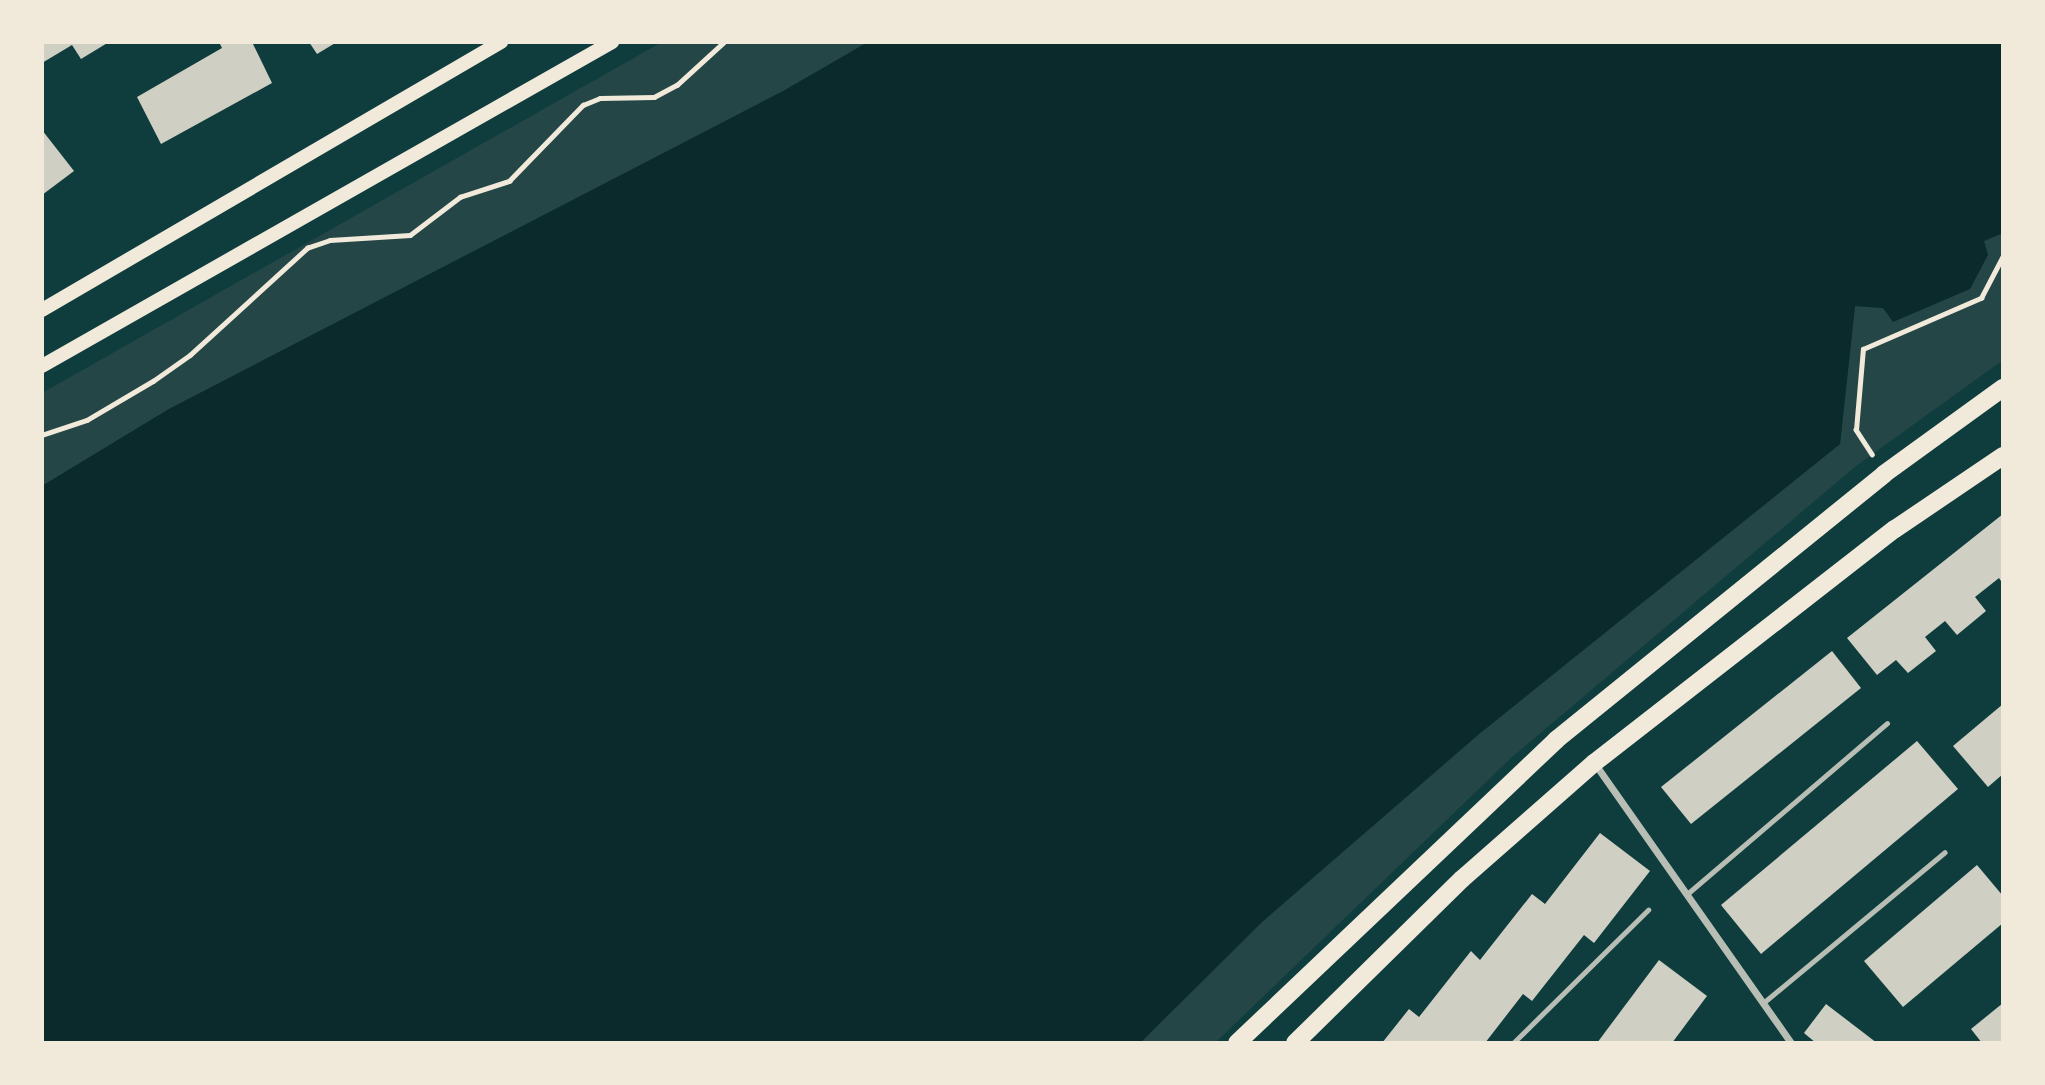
<!DOCTYPE html>
<html>
<head>
<meta charset="utf-8">
<style>
  body { margin:0 }
  #map { position:relative; width:2045px; height:1085px; overflow:hidden; background:#0f3d3e; font-family:Jost,sans-serif }
  div>[style] { position:absolute }
  [style*='--x'] { left:calc(var(--x)*1px); top:calc(var(--y)*1px); width:calc(var(--w)*1px); rotate:calc(var(--a)*1deg) }
  .green>* { inset:0; background:#244646 }
  .water>* { inset:0; background:#0a2a2b }
  .building>* { inset:0; background:#cfcfc3 }
  .path>* { height:4.5px; margin:-2.25px; padding:0 2.25px; transform-origin:2.25px; border-radius:2.25px; background:#f1e9da }
  .service>* { height:5px; margin:-2.5px; padding:0 2.5px; transform-origin:2.5px; border-radius:2.5px; background:#b8beb3 }
  .minor>* { height:7px; margin:-3.5px; padding:0 3.5px; transform-origin:3.5px; border-radius:3.5px; background:#b8beb3 }
  .secondary>* { height:14px; margin:-7px; padding:0 7px; transform-origin:7px; border-radius:7px; background:#f1e9da }
  .primary>* { height:18px; margin:-9px; padding:0 9px; transform-origin:9px; border-radius:9px; background:#f1e9da }
  span { translate:-50% -50%; white-space:nowrap; text-align:center; line-height:1.15; -webkit-text-stroke:5px #f1e9da; paint-order:stroke }
  .frame { position:absolute; inset:0; border:44px solid #f1e9da; pointer-events:none }
</style>
</head>
<body>
<div id="map">
  <div class="green">
    <div style="clip-path:polygon(662px 42px,868px 42px,785px 90px,169px 409px,42px 486px,42px 393px)"></div>
    <div style="clip-path:polygon(2003px 233px,2003px 360px,1856px 466px,1511px 758px,1215px 1043px,1140px 1043px,1262px 922px,1479px 734px,1840px 444px,1855px 306px,1883px 308px,1983px 241px)"></div>
  </div>
  <div class="water">
    <div style="clip-path:polygon(868px 42px,2003px 42px,2003px 233px,1984px 241px,1988px 255px,1970px 289px,1893px 322px,1883px 308px,1855px 306px,1840px 444px,1479px 734px,1262px 922px,1140px 1043px,42px 1043px,42px 486px,169px 409px,785px 90px)"></div>
  </div>
  <div class="building">
    <div style="clip-path:polygon(42px 42px,109px 42px,81px 59px,72px 45px,42px 63px)"></div>
    <div style="clip-path:polygon(219px 42px,252px 42px,272px 83px,161px 144px,137px 97px,222px 48px)"></div>
    <div style="clip-path:polygon(309px 42px,337px 42px,317px 54px)"></div>
    <div style="clip-path:polygon(42px 130px,74px 171px,42px 195px)"></div>
    <div style="clip-path:polygon(2003px 514px,2003px 584px,1999px 578px,1975px 597px,1986px 611px,1957px 635px,1945px 621px,1925px 637px,1936px 651px,1908px 673px,1896px 660px,1877px 675px,1847px 638px)"></div>
    <div style="clip-path:polygon(1832px 651px,1861px 688px,1691px 824px,1661px 787px)"></div>
    <div style="clip-path:polygon(2003px 704px,2003px 774px,1988px 787px,1953px 746px)"></div>
    <div style="clip-path:polygon(1917px 741px,1958px 789px,1761px 954px,1721px 905px)"></div>
    <div style="clip-path:polygon(1600px 833px,1650px 871px,1594px 943px,1584px 935px,1532px 1001px,1523px 994px,1485px 1043px,1382px 1043px,1409px 1009px,1419px 1017px,1471px 951px,1480px 960px,1532px 894px,1545px 904px)"></div>
    <div style="clip-path:polygon(1977px 865px,2003px 896px,2003px 923px,1903px 1007px,1864px 961px)"></div>
    <div style="clip-path:polygon(1659px 960px,1707px 996px,1672px 1043px,1597px 1043px)"></div>
    <div style="clip-path:polygon(2003px 1003px,2003px 1043px,1982px 1043px,1971px 1029px)"></div>
    <div style="clip-path:polygon(1826px 1004px,1877px 1043px,1816px 1043px,1804px 1033px)"></div>
  </div>
  <div class="path">
    <div style="--x:42;--y:435;--w:47;--a:-18.4"></div>
    <div style="--x:87;--y:420;--w:77;--a:-30.6"></div>
    <div style="--x:153;--y:381;--w:45;--a:-35.1"></div>
    <div style="--x:190;--y:355;--w:159;--a:-42.4"></div>
    <div style="--x:307;--y:248;--w:24;--a:-19"></div>
    <div style="--x:330;--y:240;--w:80;--a:-3.6"></div>
    <div style="--x:410;--y:235;--w:63;--a:-37.2"></div>
    <div style="--x:460;--y:197;--w:52;--a:-18.1"></div>
    <div style="--x:509;--y:181;--w:106;--a:-45.8"></div>
    <div style="--x:583;--y:105;--w:18;--a:-22"></div>
    <div style="--x:600;--y:98;--w:54;--a:-1.1"></div>
    <div style="--x:654;--y:97;--w:26;--a:-28"></div>
    <div style="--x:677;--y:85;--w:64;--a:-42.5"></div>
    <div style="--x:1872;--y:455;--w:30;--a:-123"></div>
    <div style="--x:1856;--y:430;--w:81;--a:-85.1"></div>
    <div style="--x:1863;--y:349;--w:129;--a:-23.4"></div>
    <div style="--x:1981;--y:298;--w:47;--a:-62.4"></div>
  </div>
  <div class="service">
    <div style="--x:1687;--y:894;--w:263;--a:-40.5"></div>
    <div style="--x:1763;--y:1003;--w:236;--a:-39.7"></div>
    <div style="--x:1513;--y:1043;--w:190;--a:-44.6"></div>
  </div>
  <div class="minor">
    <div style="--x:1595;--y:764;--w:341;--a:54.9"></div>
  </div>
  <div class="secondary">
    <div style="--x:42;--y:310;--w:532;--a:-30.28"></div>
    <div style="--x:42;--y:366;--w:656;--a:-29.61"></div>
  </div>
  <div class="primary">
    <div style="--x:1237;--y:1043;--w:440;--a:-43.5"></div>
    <div style="--x:1556;--y:740;--w:422;--a:-39"></div>
    <div style="--x:1884;--y:474;--w:147;--a:-35.9"></div>
    <div style="--x:1295;--y:1043;--w:234;--a:-44.5"></div>
    <div style="--x:1462;--y:879;--w:176;--a:-41.3"></div>
    <div style="--x:1594;--y:763;--w:381;--a:-37.9"></div>
    <div style="--x:1895;--y:529;--w:130;--a:-34.1"></div>
  </div>
  <div class="frame"></div>
</div>
</body>
</html>
